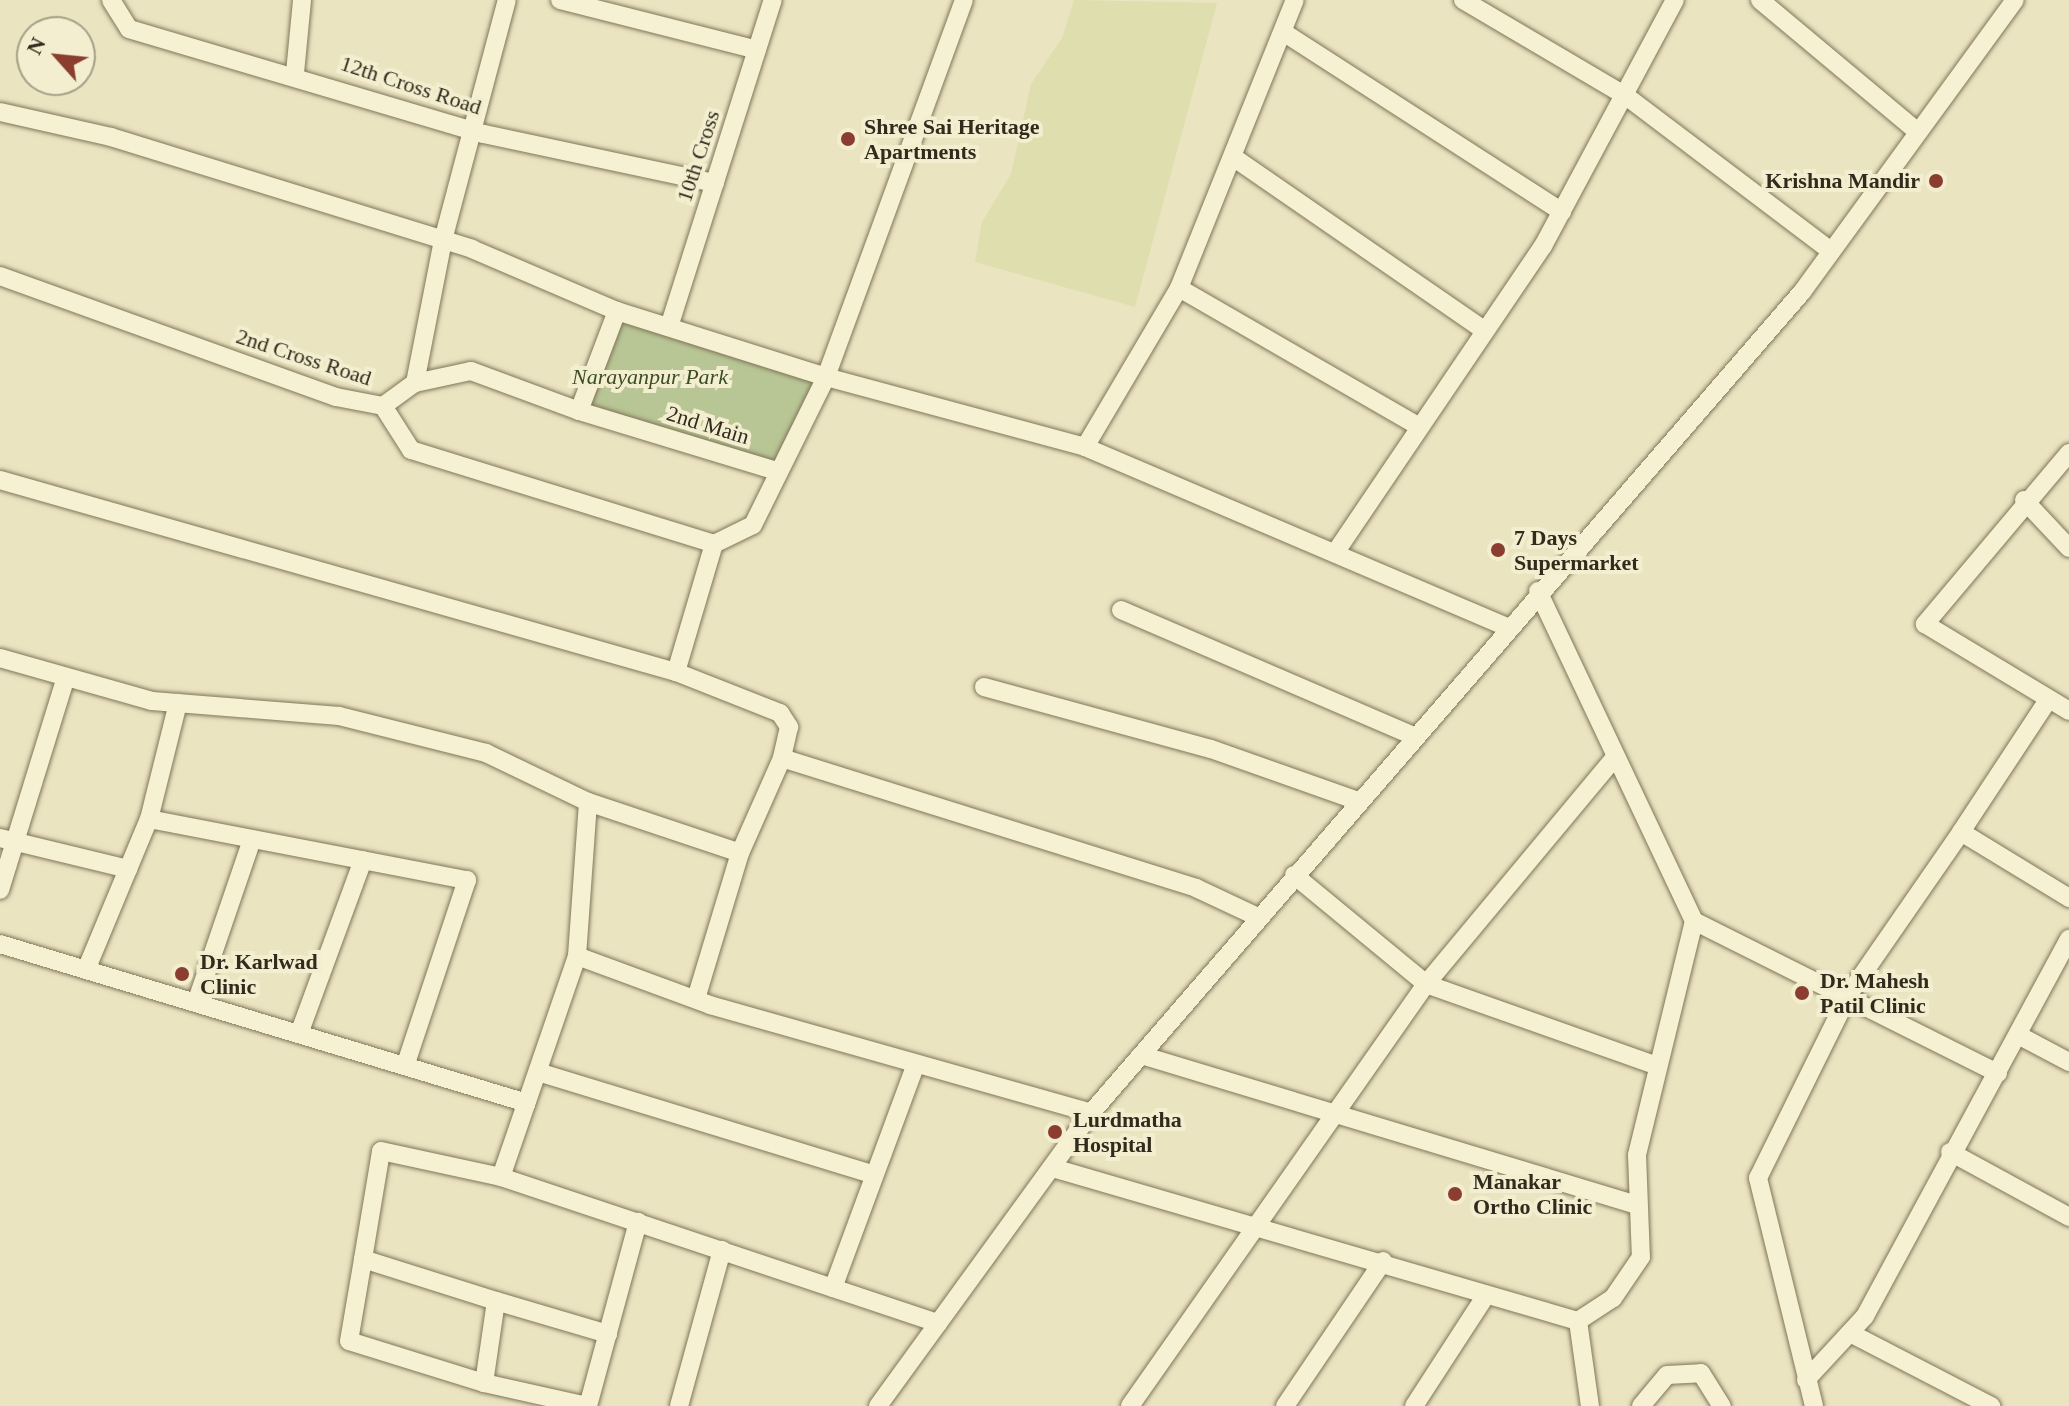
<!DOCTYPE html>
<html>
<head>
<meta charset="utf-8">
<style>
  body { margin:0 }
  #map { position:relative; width:2069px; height:1406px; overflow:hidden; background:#eae4c0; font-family:"Times New Roman",serif }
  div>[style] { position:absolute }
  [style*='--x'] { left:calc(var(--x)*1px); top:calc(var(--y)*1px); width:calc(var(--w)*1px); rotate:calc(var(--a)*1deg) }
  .farmland>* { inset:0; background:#dedeae }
  .green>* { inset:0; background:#b8c695 }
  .roads { filter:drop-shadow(0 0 2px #81755a) drop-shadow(0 0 2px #81755a) }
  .minor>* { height:18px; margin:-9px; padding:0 9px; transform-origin:9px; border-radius:9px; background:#f5f1d2 }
  .dots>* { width:22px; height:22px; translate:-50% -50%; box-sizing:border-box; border:4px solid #f2eecf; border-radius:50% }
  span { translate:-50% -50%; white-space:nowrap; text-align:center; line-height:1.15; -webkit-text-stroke:8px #f2eecf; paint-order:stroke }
  .street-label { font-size:22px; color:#322b1d }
  .poi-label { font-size:22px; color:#322b1d; font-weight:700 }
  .left { translate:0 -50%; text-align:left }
  .right { translate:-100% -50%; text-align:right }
  .park-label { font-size:22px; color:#3c4d25; font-style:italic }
  .north { position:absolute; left:16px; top:16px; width:80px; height:80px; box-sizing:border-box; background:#f2eecf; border:2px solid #a5a088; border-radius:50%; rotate:297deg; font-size:22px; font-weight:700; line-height:32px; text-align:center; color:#322b1d }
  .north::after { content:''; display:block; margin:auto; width:28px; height:36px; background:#8b3e2f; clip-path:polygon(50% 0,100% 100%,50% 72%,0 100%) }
</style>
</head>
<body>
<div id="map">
  <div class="farmland">
    <div style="clip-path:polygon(1074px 0,1217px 3px,1135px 307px,975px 262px,982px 222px,1011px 174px,1031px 84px,1062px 38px)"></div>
  </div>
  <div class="green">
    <div style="clip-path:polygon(617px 311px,826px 377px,777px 471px,579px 411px)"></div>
  </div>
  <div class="roads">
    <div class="minor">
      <div style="--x:111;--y:0;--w:34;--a:58"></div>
      <div style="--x:129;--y:29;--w:370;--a:16.5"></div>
      <div style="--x:484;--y:134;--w:236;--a:12"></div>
      <div style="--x:560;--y:0;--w:203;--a:14.2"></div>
      <div style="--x:1463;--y:0;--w:189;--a:30.5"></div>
      <div style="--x:1626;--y:96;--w:257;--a:37.1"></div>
      <div style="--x:1760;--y:0;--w:206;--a:39.9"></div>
      <div style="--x:1283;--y:32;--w:332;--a:32.8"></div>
      <div style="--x:295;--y:73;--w:73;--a:-84.5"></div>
      <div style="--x:0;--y:112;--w:114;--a:12.7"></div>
      <div style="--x:111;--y:137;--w:378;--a:17.2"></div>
      <div style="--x:472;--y:249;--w:158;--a:23.2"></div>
      <div style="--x:617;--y:311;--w:219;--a:17.5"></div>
      <div style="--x:826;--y:377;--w:268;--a:15.1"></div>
      <div style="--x:1085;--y:447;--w:458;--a:23.1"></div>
      <div style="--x:1233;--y:157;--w:306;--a:34.6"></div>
      <div style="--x:0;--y:276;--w:357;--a:19.8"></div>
      <div style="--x:336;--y:397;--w:48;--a:10.8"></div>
      <div style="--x:383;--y:406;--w:39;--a:-36"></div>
      <div style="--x:415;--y:383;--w:57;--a:-12.1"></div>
      <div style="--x:471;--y:371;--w:115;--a:20.3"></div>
      <div style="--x:579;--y:411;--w:107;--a:-69.2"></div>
      <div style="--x:1179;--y:288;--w:278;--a:30"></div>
      <div style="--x:669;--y:327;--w:343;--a:-72.4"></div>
      <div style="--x:415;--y:383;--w:146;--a:-78.9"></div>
      <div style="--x:443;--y:240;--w:248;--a:-75.1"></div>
      <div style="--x:383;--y:406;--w:52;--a:57.5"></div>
      <div style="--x:411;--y:450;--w:317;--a:17.2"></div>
      <div style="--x:579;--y:411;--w:207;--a:16.9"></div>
      <div style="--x:1085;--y:447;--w:185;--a:-59.4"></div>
      <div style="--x:1179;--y:288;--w:310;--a:-68.1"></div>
      <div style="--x:2069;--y:453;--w:224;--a:130.1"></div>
      <div style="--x:1925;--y:624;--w:168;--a:31.1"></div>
      <div style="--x:0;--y:480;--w:703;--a:15.86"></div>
      <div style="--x:676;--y:672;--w:112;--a:21.5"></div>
      <div style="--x:780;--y:713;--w:17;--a:57"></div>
      <div style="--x:789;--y:727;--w:32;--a:103"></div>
      <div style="--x:782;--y:758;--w:434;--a:17.4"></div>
      <div style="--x:1196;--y:888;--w:68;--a:25.1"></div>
      <div style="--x:2024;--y:500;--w:66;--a:46.8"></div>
      <div style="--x:1335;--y:553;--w:371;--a:-55.9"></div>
      <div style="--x:1543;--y:246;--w:279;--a:-61.8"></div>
      <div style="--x:1538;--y:591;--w:365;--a:64.7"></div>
      <div style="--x:1694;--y:921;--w:241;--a:103.7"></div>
      <div style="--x:1637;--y:1155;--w:102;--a:87.8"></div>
      <div style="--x:1641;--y:1257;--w:50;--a:124.3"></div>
      <div style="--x:1613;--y:1298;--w:42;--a:146.7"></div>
      <div style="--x:1578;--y:1321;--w:86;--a:82"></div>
      <div style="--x:1121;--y:610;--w:318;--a:23.3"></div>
      <div style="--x:0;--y:658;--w:158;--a:15.8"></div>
      <div style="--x:152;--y:701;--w:188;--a:4.6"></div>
      <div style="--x:339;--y:716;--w:152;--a:14.1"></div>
      <div style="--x:486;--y:753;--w:113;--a:25.7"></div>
      <div style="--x:588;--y:802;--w:160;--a:18.5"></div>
      <div style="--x:740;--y:853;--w:148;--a:106.8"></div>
      <div style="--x:676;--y:672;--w:134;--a:-73.5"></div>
      <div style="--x:714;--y:544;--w:43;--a:-26"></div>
      <div style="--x:753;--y:525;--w:165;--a:-63.7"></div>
      <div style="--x:826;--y:377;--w:401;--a:-69.9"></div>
      <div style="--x:984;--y:687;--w:235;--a:15.3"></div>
      <div style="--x:1211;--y:749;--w:156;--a:19.5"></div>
      <div style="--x:2048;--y:700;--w:158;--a:123.4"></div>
      <div style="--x:1961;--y:832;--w:127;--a:31.4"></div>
      <div style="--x:178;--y:703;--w:120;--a:104"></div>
      <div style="--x:149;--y:819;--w:324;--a:10.9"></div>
      <div style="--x:467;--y:880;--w:196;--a:108.4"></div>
      <div style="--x:0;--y:838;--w:132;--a:13.6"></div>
      <div style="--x:740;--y:853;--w:104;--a:-66.1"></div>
      <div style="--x:1294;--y:875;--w:171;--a:39.5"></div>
      <div style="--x:1426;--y:984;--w:243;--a:19.5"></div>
      <div style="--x:0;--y:890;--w:223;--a:-72.8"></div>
      <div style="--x:1694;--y:921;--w:340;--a:26.6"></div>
      <div style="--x:0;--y:944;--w:550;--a:16.79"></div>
      <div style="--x:577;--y:956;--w:142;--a:20.2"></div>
      <div style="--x:710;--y:1005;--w:396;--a:15.8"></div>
      <div style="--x:86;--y:970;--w:164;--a:-67.4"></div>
      <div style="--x:196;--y:1003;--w:173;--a:-71.1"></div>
      <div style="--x:299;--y:1034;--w:185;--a:-69.8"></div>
      <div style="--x:2018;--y:1035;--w:58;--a:27.9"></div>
      <div style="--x:1141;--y:1055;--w:515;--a:16.82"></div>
      <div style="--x:538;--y:1072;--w:348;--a:17"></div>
      <div style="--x:1950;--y:1152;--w:136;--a:28.6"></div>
      <div style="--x:1053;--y:1168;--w:547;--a:16.25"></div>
      <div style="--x:501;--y:1177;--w:234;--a:-71"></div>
      <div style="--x:577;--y:956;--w:154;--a:-85.9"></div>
      <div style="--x:363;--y:1259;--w:139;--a:17.5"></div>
      <div style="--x:496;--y:1301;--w:83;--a:98.3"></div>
      <div style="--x:484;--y:1383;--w:141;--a:-162.7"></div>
      <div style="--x:349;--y:1341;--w:83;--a:-80.3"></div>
      <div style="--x:363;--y:1259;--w:109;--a:-80.5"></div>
      <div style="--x:381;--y:1151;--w:123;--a:12.2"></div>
      <div style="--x:501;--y:1177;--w:461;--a:18.5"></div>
      <div style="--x:833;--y:1288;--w:239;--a:-69.7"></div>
      <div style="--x:496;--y:1301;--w:117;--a:16.4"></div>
      <div style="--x:1852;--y:1334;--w:157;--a:27.4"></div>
      <div style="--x:1806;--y:1380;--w:87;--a:-47.3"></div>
      <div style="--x:1865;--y:1316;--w:429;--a:-61.6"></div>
      <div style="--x:484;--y:1383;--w:106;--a:12.6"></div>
      <div style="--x:588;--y:1406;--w:191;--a:-74.8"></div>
      <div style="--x:679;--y:1406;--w:162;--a:-74.6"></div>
      <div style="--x:878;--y:1406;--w:362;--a:-54"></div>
      <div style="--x:1091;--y:1113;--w:1086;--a:-49.11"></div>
      <div style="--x:1802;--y:292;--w:361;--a:-53.9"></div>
      <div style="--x:1130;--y:1406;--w:515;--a:-54.95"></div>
      <div style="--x:1426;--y:984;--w:295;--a:-50.2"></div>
      <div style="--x:1285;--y:1406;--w:175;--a:-55.9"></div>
      <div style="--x:1414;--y:1406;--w:132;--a:-57"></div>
      <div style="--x:1641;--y:1406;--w:40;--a:-50"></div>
      <div style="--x:1667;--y:1375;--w:34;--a:-3"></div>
      <div style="--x:1701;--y:1373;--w:39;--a:58"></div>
      <div style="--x:1814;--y:1406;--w:235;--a:-103.8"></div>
      <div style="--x:1758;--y:1178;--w:205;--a:-63.7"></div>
      <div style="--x:1849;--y:994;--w:197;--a:-55.3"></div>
    </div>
  </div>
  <div class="dots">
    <div style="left:848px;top:139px;background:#8b3e2f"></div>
    <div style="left:1936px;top:181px;background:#8b3e2f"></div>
    <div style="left:1498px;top:550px;background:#8b3e2f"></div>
    <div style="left:182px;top:974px;background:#8b3e2f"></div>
    <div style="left:1802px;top:993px;background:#8b3e2f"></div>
    <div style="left:1055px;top:1132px;background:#8b3e2f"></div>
    <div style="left:1455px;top:1194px;background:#8b3e2f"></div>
  </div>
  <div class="street-label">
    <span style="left:411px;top:85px;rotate:18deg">12th Cross Road</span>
    <span style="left:698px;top:156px;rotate:-72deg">10th Cross</span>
    <span style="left:304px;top:357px;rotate:18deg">2nd Cross Road</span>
    <span style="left:708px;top:425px;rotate:17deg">2nd Main</span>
  </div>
  <div class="poi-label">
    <span class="left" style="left:864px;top:139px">Shree Sai Heritage<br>Apartments</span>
    <span class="right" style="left:1920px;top:181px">Krishna Mandir</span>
    <span class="left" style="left:1514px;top:550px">7 Days<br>Supermarket</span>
    <span class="left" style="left:200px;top:974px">Dr. Karlwad<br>Clinic</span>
    <span class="left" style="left:1820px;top:993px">Dr. Mahesh<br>Patil Clinic</span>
    <span class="left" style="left:1073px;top:1132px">Lurdmatha<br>Hospital</span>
    <span class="left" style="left:1473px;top:1194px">Manakar<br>Ortho Clinic</span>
  </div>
  <div class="park-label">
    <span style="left:650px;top:377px">Narayanpur Park</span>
  </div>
  <div class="north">N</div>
</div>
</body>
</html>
